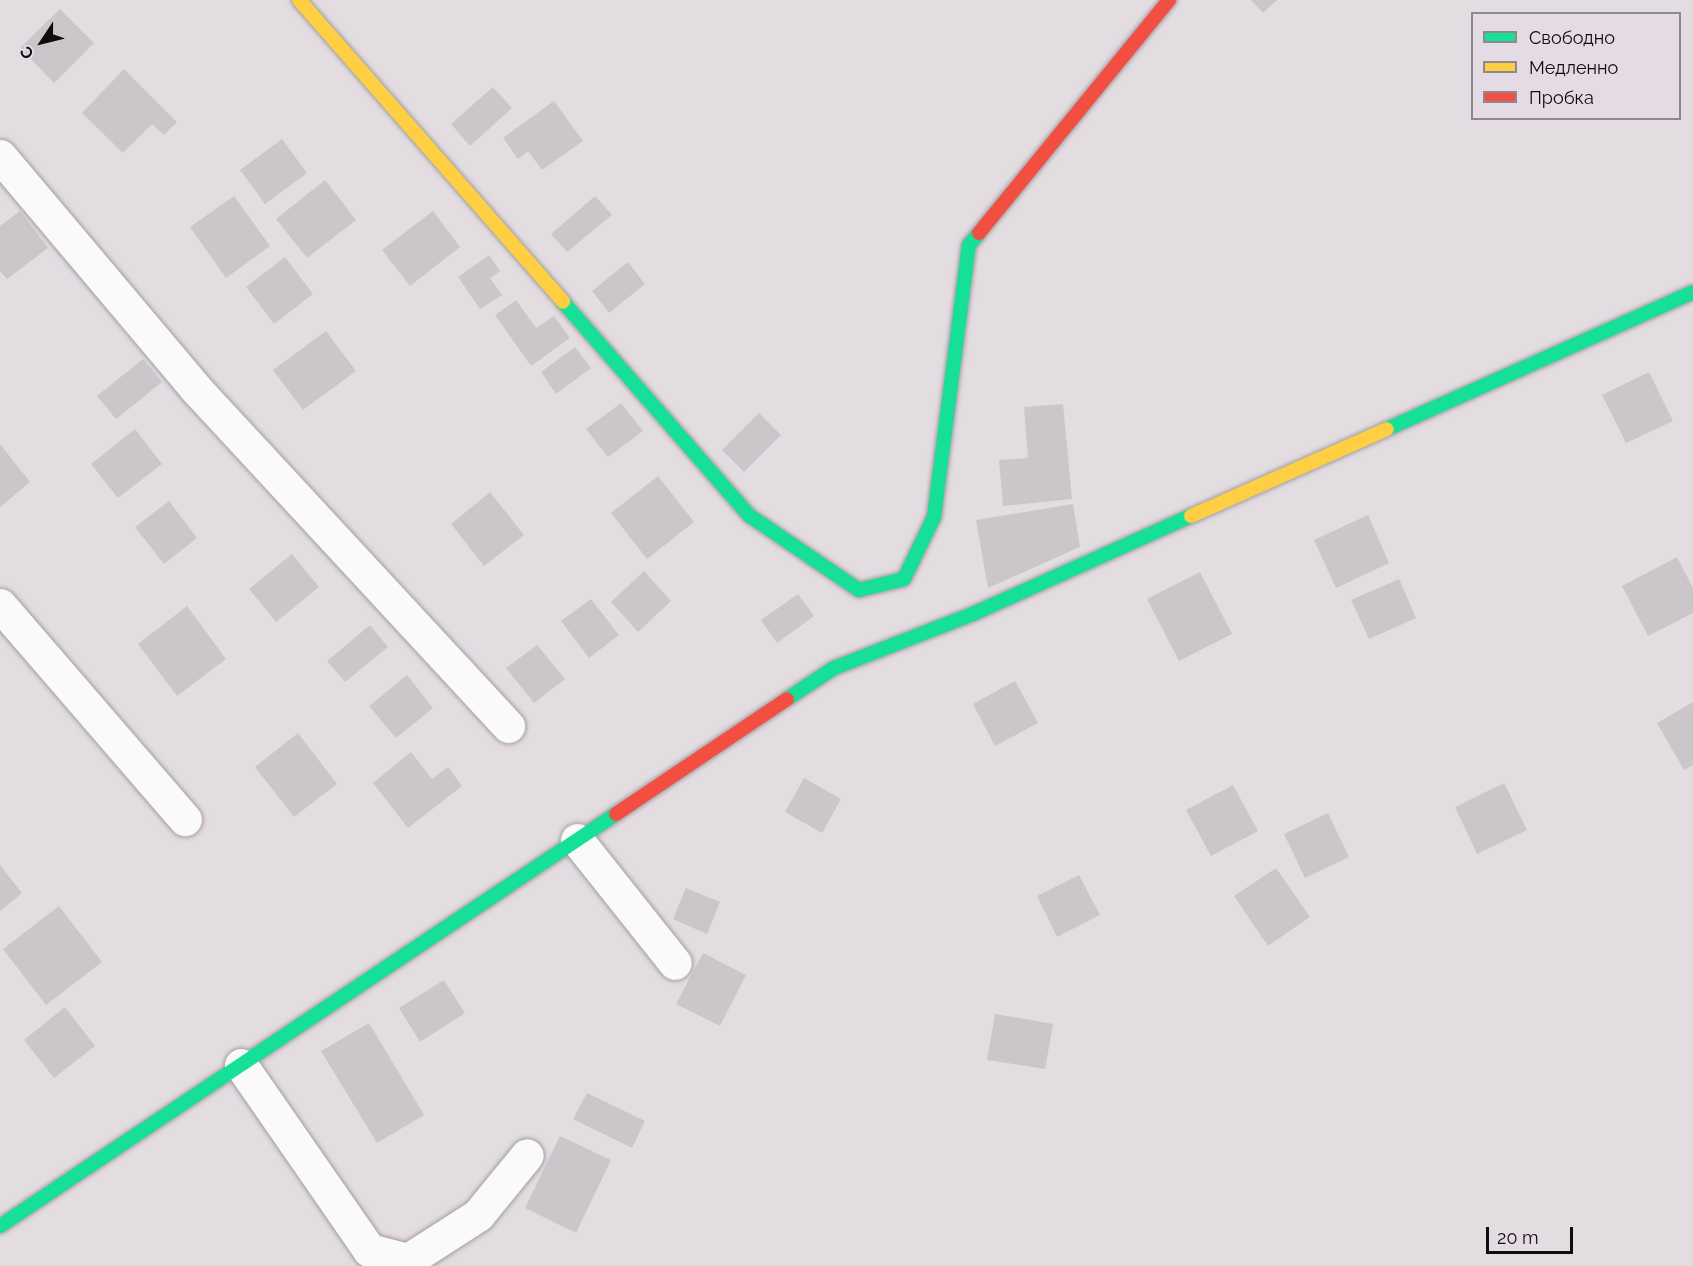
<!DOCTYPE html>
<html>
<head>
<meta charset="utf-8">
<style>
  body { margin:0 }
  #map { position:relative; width:1693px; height:1266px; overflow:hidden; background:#e3dde2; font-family:Raleway,sans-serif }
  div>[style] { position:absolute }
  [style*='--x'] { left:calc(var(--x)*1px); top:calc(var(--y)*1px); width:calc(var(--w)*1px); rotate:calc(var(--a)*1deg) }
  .building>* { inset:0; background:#cac6ca }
  .roads { filter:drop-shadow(0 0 2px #a29ea2) drop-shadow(0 0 2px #a29ea2) }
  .street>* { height:33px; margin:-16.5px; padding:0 16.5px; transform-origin:16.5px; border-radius:16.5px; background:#fbfafb }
  .fast>* { height:14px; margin:-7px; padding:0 7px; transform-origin:7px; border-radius:7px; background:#16e098 }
  .slow>* { height:14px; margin:-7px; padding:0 7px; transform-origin:7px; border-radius:7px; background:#ffcf43 }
  .jam>* { height:14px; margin:-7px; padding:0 7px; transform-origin:7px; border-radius:7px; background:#f24e42 }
  span { translate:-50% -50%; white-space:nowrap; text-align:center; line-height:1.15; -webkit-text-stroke:6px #e5dbe4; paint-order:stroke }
  .legend { position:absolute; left:1471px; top:12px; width:210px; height:108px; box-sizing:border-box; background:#e5dbe4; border:2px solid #8f888f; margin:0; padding:8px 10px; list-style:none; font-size:18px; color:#0f0c0f }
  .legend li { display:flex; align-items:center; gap:12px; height:30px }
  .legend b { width:30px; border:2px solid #8f888f }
  .north { position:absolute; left:12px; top:12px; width:60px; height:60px; -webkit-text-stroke:4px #e5dbe4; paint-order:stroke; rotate:235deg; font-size:16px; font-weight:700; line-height:24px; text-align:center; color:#0f0c0f }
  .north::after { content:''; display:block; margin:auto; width:21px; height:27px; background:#0f0c0f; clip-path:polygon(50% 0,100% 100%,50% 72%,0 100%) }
  .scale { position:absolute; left:1486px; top:1227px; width:87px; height:27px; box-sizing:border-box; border:3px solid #0f0c0f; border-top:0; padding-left:8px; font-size:18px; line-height:21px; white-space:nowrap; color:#0f0c0f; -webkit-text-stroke:4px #e5dbe4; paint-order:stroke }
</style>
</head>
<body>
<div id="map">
  <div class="building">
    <div style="clip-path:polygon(1251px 0,1277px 0,1263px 13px)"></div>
    <div style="clip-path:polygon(60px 9px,94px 43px,54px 83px,20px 48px)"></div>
    <div style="clip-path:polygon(124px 69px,177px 122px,164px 135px,152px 124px,123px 153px,82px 113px)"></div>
    <div style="clip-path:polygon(493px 87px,512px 108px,470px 146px,451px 124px)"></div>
    <div style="clip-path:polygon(554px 101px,583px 141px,542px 170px,528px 151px,518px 159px,503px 138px)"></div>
    <div style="clip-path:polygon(282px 139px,307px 173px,265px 204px,240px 170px)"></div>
    <div style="clip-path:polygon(325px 180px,356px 220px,307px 258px,276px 219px)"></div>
    <div style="clip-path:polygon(234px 196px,270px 246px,226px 278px,190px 227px)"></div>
    <div style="clip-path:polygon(595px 196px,612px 215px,567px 252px,551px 234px)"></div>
    <div style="clip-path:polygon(20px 211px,48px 248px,7px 279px,0 271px,0 226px)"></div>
    <div style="clip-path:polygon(433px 211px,460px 247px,410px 286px,382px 250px)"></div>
    <div style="clip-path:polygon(489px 255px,500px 271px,490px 278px,502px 295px,480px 309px,458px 277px)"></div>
    <div style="clip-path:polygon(285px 257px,313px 294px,274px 324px,246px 287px)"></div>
    <div style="clip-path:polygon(628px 262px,645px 284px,609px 313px,592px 291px)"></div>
    <div style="clip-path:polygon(516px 300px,536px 328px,554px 316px,570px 338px,531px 366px,495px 315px)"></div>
    <div style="clip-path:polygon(326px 331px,356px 371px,303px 410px,273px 370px)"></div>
    <div style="clip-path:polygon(575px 347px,591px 368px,556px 394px,541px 372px)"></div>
    <div style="clip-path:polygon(143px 359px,162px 382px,116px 419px,97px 396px)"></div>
    <div style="clip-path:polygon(1649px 372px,1673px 421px,1626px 443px,1602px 395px)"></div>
    <div style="clip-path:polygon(621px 403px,643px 431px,608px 457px,586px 429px)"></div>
    <div style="clip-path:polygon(1063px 404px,1072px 499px,1003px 506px,999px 460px,1028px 458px,1024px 407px)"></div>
    <div style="clip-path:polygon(759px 413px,781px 435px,744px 472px,722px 450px)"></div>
    <div style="clip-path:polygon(135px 429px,162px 464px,118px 498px,91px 464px)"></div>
    <div style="clip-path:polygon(0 444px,30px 482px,0 507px)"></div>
    <div style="clip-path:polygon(658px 476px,694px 522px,647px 559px,611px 513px)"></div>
    <div style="clip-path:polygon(490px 492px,524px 535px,484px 566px,451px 524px)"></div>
    <div style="clip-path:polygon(169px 501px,197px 538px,164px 564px,135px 527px)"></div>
    <div style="clip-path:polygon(1073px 504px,1080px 547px,988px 588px,976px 520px)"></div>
    <div style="clip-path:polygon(1368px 515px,1389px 563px,1336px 588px,1314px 540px)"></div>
    <div style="clip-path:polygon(292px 554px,319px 587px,276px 622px,249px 589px)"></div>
    <div style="clip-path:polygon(1677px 557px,1693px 588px,1693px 613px,1648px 636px,1622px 586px)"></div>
    <div style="clip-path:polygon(644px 571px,671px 601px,638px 632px,611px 602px)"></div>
    <div style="clip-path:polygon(1200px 572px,1232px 634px,1179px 661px,1147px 599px)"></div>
    <div style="clip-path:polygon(1399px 579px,1416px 618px,1369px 639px,1351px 600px)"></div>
    <div style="clip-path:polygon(798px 594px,814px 616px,777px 643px,761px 620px)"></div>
    <div style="clip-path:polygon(591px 599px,619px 635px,589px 658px,561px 621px)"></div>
    <div style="clip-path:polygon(187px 606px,226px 659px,177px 696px,138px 644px)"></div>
    <div style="clip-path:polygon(370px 625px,388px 647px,345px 682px,327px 661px)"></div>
    <div style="clip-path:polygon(537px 645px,565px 679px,534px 703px,506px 668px)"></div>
    <div style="clip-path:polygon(407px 675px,433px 708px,396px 738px,369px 706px)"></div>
    <div style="clip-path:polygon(1015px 681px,1038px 723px,995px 746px,973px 704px)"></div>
    <div style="clip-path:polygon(1693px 702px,1693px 765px,1684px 770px,1657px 723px)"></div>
    <div style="clip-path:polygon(298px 733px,337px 784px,294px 817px,255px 767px)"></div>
    <div style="clip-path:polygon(411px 752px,432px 779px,448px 767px,462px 786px,408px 828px,373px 783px)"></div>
    <div style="clip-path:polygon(804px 778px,841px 799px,822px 833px,785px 812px)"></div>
    <div style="clip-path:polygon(1504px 783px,1527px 830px,1477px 854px,1455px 807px)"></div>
    <div style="clip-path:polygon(1233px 785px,1258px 831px,1211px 856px,1186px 810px)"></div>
    <div style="clip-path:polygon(1328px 813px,1349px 857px,1305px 878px,1284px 834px)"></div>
    <div style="clip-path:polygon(0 865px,22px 893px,0 911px)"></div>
    <div style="clip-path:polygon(1276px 868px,1310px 917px,1268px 946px,1234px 896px)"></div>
    <div style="clip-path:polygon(1079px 875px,1100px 915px,1057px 937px,1037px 896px)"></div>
    <div style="clip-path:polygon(686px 888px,720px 902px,707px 934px,673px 919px)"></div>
    <div style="clip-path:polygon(59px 906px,102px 962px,46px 1005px,3px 949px)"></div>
    <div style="clip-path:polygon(703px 953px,746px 975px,720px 1026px,676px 1004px)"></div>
    <div style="clip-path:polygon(444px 980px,465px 1013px,420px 1042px,399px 1008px)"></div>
    <div style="clip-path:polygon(65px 1007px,95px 1046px,54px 1078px,24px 1040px)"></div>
    <div style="clip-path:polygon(995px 1014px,1053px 1024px,1045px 1069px,987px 1060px)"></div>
    <div style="clip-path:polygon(369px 1023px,424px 1115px,377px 1143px,321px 1051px)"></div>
    <div style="clip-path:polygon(587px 1093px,645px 1121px,632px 1148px,573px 1119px)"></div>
    <div style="clip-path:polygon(560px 1136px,611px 1160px,576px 1233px,525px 1208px)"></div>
  </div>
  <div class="roads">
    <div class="street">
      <div style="--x:0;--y:156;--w:306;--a:49.9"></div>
      <div style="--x:197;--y:390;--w:458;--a:47.2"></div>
      <div style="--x:0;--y:605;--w:283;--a:49.2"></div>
      <div style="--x:577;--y:840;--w:157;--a:51.5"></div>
      <div style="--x:241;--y:1065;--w:225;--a:55.3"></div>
      <div style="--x:369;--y:1250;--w:40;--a:14.4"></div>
      <div style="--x:408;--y:1260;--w:83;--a:-32.7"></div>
      <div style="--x:478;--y:1215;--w:77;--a:-50.8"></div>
    </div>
    <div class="fast">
      <div style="--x:563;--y:302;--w:284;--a:48.9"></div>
      <div style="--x:750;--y:516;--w:132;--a:34.2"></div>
      <div style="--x:859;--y:590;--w:46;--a:-13.7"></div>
      <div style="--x:904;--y:579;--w:69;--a:-64.2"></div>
      <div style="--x:934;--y:517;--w:274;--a:-82.7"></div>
      <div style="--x:969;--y:245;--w:16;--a:-50"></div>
      <div style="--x:1387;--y:429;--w:335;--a:-24.1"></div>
      <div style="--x:787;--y:699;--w:56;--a:-33.4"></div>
      <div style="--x:834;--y:668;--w:151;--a:-21.3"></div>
      <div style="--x:975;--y:613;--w:237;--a:-24.2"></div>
      <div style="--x:0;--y:1226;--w:741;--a:-33.78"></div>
    </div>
    <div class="slow">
      <div style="--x:299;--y:0;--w:401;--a:48.8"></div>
      <div style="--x:1191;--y:516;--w:214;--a:-23.9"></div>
    </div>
    <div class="jam">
      <div style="--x:979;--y:233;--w:301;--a:-50.8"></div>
      <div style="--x:616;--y:814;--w:206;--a:-33.9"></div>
    </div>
  </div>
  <ul class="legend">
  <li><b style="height:8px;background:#16e098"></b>Свободно</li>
  <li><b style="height:8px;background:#ffcf43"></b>Медленно</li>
  <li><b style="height:8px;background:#f24e42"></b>Пробка</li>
  </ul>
  <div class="north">С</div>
  <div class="scale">20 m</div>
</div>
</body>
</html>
